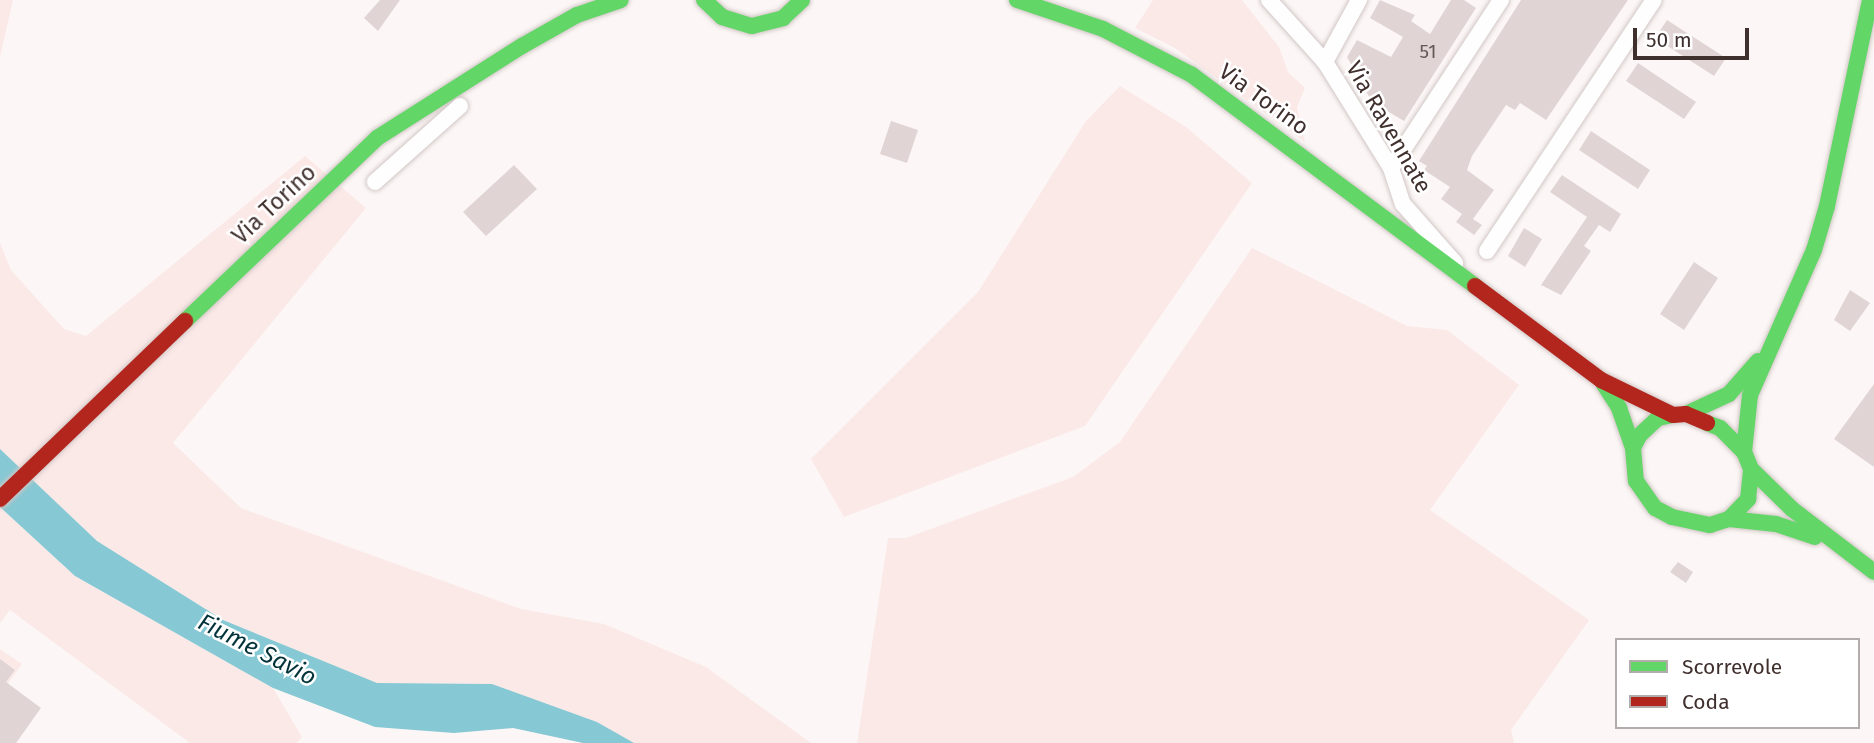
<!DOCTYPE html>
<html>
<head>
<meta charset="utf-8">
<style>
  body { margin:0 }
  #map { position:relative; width:1874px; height:743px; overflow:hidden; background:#fcf7f6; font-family:"Fira Sans",sans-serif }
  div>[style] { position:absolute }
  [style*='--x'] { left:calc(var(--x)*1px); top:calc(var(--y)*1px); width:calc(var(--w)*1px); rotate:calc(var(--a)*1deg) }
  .green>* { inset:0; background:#fbe9e7 }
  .water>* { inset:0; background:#86c8d3 }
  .building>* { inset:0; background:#e0d5d4 }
  .roads { filter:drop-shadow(0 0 2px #d1c7c6) drop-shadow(0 0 2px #d1c7c6) }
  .street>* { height:16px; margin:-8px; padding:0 8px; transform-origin:8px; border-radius:8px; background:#fffefe }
  .fast>* { height:16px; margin:-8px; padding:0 8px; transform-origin:8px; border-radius:8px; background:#63d668 }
  .jam>* { height:16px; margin:-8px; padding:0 8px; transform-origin:8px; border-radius:8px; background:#b3261e }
  span { translate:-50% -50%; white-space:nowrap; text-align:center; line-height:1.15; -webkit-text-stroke:5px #fff; paint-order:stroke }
  .number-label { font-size:19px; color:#675857 }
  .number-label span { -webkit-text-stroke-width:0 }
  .street-label { font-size:23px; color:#3f2f2d }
  .water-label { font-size:24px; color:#03333a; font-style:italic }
  .legend { position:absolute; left:1615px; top:638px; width:245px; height:91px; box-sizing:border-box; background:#fff; border:2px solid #b2acab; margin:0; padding:9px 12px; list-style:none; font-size:21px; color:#3f2f2d }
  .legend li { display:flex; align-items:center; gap:14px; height:35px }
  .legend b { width:35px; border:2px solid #b2acab }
  .scale { position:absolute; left:1633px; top:28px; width:116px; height:32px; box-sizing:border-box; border:4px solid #3f2f2d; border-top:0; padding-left:9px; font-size:21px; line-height:24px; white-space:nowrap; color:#3f2f2d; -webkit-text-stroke:5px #fff; paint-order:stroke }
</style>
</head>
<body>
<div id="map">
  <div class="green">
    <div style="clip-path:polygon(0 0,13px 0,0 57px)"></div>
    <div style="clip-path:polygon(1153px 0,1242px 0,1279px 47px,1288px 72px,1305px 88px,1297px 107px,1305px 142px,1175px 48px,1135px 28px)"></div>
    <div style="clip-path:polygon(1120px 86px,1186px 127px,1252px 183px,1085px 426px,844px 517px,811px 459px,978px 292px,1086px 121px)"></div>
    <div style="clip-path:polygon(305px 156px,366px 208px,173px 443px,241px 508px,521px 609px,604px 624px,706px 667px,811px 743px,634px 743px,597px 722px,492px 684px,377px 683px,223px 620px,97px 541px,0 449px,0 243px,11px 270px,64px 329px,86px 336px)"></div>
    <div style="clip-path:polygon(1252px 248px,1407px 326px,1447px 330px,1519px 385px,1430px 510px,1589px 620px,1511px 730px,1514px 743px,857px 743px,888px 538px,906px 538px,1073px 477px,1120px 442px)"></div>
    <div style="clip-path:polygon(0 507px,75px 576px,273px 688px,302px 737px,297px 743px,190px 743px,10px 610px,0 623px)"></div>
    <div style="clip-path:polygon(0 649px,22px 664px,0 694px)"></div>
  </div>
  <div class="water">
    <div style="clip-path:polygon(0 449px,97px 541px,223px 620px,377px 683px,492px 684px,597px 722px,634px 743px,583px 743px,513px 728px,454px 733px,375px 727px,273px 688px,75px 576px,0 507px)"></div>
  </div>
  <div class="building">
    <div style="clip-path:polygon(380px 0,400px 0,378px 31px,364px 18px)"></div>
    <div style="clip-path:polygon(1380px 0,1415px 15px,1411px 21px,1430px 34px,1451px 0,1464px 0,1476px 8px,1404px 121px,1372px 102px,1347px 57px,1357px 40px,1391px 57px,1403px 37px,1370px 18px)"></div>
    <div style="clip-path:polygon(1521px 0,1628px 0,1546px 120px,1520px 103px,1515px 110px,1506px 105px,1472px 156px,1467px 170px,1494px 190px,1473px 219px,1482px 225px,1474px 235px,1456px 222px,1462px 214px,1441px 199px,1450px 187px,1424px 170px,1427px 166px,1419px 161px)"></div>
    <div style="clip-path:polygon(1667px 20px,1726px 58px,1714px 76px,1655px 38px)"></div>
    <div style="clip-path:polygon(1638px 63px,1696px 102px,1684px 119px,1626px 81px)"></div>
    <div style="clip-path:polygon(891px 121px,918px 130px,907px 163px,880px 154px)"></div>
    <div style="clip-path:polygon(1591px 131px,1650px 170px,1638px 189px,1579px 150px)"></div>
    <div style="clip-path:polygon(514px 165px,537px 189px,486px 236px,463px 212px)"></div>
    <div style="clip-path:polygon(1562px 175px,1621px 214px,1610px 232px,1599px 225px,1584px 246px,1591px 251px,1561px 295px,1541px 285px,1587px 217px,1550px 192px)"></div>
    <div style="clip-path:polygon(1524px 228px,1542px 239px,1525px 267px,1508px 256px)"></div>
    <div style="clip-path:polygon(1694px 262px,1718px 278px,1684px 330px,1660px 314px)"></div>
    <div style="clip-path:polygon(1850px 290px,1870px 303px,1850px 331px,1834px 320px)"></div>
    <div style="clip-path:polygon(1874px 384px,1874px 467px,1834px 439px)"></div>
    <div style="clip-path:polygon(1678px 562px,1693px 572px,1686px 583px,1670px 572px)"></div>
    <div style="clip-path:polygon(0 659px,15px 670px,6px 682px,41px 708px,16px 743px,0 743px)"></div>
  </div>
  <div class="roads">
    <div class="street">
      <div style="--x:1269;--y:0;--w:84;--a:47.9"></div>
      <div style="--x:1325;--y:62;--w:125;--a:58.1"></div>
      <div style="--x:1391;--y:168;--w:38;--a:72"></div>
      <div style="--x:1403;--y:204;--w:79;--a:48.6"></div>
      <div style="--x:1325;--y:62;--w:71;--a:-61.3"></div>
      <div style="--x:1391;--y:168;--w:201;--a:-56.8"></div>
      <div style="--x:375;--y:182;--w:114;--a:-41.8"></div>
      <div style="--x:1487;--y:251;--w:301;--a:-56.4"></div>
    </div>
    <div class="fast">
      <div style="--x:704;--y:0;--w:25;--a:43"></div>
      <div style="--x:722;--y:17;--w:31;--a:17"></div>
      <div style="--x:752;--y:26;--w:32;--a:-14"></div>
      <div style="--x:783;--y:18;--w:26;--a:-43"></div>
      <div style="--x:1017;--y:0;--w:91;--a:18.6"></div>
      <div style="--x:1103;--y:29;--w:100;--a:27.3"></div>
      <div style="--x:1192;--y:75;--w:353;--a:36.7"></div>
      <div style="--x:185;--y:321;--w:265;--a:-43.6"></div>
      <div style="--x:377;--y:138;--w:172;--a:-32.4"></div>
      <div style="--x:522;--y:46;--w:63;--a:-29.4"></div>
      <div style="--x:577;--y:15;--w:46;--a:-18.8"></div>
      <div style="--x:1603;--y:383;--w:30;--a:57"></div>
      <div style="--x:1619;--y:408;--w:42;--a:70.7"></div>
      <div style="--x:1686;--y:414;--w:47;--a:-24.9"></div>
      <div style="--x:1729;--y:394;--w:44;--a:-48.7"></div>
      <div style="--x:1673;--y:415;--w:15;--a:169"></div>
      <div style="--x:1658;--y:418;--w:26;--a:137"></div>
      <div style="--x:1639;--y:436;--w:13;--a:117"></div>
      <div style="--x:1633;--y:448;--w:33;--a:85"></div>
      <div style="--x:1636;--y:481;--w:33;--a:55"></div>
      <div style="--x:1655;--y:508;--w:19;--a:28"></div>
      <div style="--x:1672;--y:517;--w:39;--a:12"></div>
      <div style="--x:1710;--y:525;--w:20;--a:-18"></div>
      <div style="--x:1729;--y:519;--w:28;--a:-46"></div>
      <div style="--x:1748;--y:499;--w:30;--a:-84"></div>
      <div style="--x:1751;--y:469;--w:18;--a:-112"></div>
      <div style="--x:1744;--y:452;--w:34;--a:-135"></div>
      <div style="--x:1720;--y:428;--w:14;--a:-159"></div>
      <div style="--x:1744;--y:452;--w:57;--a:-84"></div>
      <div style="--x:1750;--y:395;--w:158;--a:-66.2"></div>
      <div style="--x:1814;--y:250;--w:46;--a:-73.5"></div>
      <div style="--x:1827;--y:206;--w:210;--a:-78.2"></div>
      <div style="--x:1751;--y:469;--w:57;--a:44.3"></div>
      <div style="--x:1792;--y:509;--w:103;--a:37.5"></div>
      <div style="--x:1729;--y:519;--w:47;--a:6.1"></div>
      <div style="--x:1776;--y:524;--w:41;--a:18.4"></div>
    </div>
    <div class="jam">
      <div style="--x:1475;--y:286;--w:157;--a:36.7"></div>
      <div style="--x:1601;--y:380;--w:80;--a:25.9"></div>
      <div style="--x:1673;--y:415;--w:13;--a:-4"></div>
      <div style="--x:1686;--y:414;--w:23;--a:23"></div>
      <div style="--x:0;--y:499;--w:257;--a:-43.9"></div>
    </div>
  </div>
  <div class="number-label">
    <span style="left:1428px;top:52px">51</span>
  </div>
  <div class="street-label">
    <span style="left:1264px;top:99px;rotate:36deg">Via Torino</span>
    <span style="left:1389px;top:127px;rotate:60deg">Via Ravennate</span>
    <span style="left:274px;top:204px;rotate:-43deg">Via Torino</span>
  </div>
  <div class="water-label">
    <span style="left:257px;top:650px;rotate:27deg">Fiume Savio</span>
  </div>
  <ul class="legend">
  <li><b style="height:9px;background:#63d668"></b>Scorrevole</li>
  <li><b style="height:9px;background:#b3261e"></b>Coda</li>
  </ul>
  <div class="scale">50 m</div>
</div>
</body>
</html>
